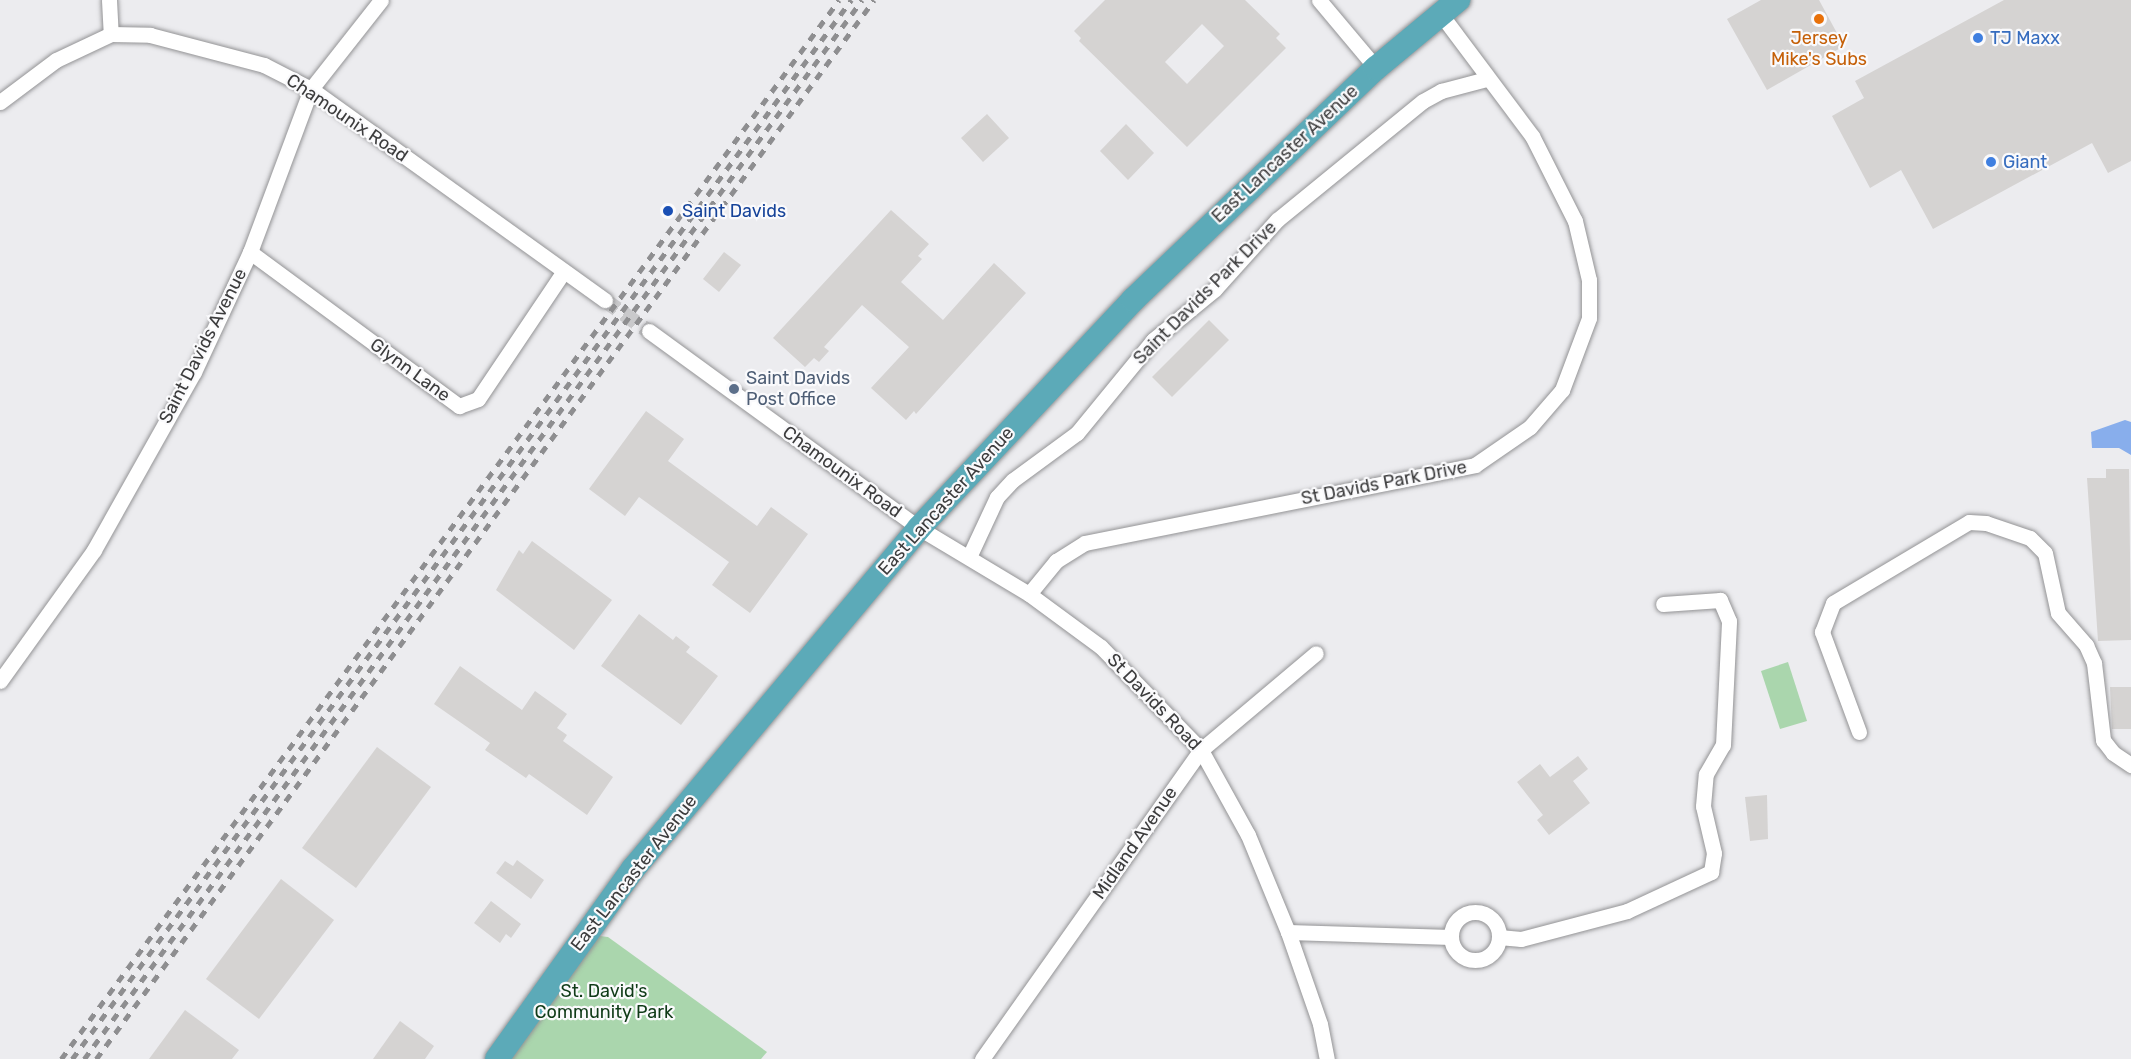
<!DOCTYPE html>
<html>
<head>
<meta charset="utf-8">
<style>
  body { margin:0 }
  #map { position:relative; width:2131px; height:1059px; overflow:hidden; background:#ececef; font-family:Rubik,sans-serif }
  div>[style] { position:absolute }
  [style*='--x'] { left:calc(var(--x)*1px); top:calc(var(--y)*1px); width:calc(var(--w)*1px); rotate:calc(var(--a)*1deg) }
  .green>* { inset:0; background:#aad6ad }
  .water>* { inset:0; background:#88aeec }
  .building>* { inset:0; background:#d5d3d2 }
  .minor-tunnel>* { height:15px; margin-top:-7.5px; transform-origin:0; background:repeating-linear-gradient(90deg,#c9c9cb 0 15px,transparent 0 23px) }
  .roads { filter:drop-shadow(0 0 2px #939395) drop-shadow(0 0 2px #939395) }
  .minor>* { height:15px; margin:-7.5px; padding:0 7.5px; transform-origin:7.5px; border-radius:7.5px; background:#fff }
  .minor>.ring { margin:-7.5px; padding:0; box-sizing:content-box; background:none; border:15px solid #fff; border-radius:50% }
  .trunk>* { height:24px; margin:-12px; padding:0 12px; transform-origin:12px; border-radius:12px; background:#5caab8 }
  .rail>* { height:4.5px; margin-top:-2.25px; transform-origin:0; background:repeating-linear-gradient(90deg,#8e8e90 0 8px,transparent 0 16px) }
  .dots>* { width:16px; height:16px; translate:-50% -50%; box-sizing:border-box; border:3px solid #fafafc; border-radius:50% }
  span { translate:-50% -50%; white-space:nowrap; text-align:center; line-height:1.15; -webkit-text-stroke:4.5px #fafafc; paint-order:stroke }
  .shop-label { font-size:18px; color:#366cbe }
  .left { translate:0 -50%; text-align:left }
  .food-label { font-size:18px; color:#c56008 }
  .street-label { font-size:18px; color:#3c3c3d }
  .transit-label { font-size:18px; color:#164399 }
  .service-label { font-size:18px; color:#4e5e75 }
  .park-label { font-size:18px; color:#0f3b17 }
</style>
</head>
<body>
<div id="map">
  <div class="green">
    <div style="clip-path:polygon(1788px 662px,1807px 721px,1780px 729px,1761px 671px)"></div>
    <div style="clip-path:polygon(584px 934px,608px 937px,767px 1052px,761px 1059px,497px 1059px)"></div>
  </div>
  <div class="water">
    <div style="clip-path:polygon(2125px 420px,2131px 422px,2131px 455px,2119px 448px,2092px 448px,2091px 432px)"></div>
  </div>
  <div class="building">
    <div style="clip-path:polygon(evenodd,1105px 0,1245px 0,1280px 34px,1276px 38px,1286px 48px,1187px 147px,1079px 41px,1081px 38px,1074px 31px,1105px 0,1202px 24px,1224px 46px,1187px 84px,1165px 62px,1202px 24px)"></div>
    <div style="clip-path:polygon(1761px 0,1819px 0,1844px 46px,1767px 90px,1727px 19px)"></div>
    <div style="clip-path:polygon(2004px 0,2131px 0,2131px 161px,2108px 173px,2092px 143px,1933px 229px,1901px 170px,1870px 188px,1832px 116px,1864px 98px,1855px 81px)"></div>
    <div style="clip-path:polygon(987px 114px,1009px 138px,983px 162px,961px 138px)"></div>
    <div style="clip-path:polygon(1126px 124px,1154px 153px,1128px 180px,1100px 151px)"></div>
    <div style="clip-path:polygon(891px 210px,929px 244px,918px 256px,922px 259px,901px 282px,943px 320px,994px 263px,1026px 293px,916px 414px,914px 411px,906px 420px,871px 388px,909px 347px,862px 305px,824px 347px,829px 351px,819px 362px,814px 358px,805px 367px,773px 338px)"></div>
    <div style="clip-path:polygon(724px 252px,741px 265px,719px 292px,703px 279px)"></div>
    <div style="clip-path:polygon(1209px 320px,1229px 340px,1172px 397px,1152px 377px)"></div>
    <div style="clip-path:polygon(646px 411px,684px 439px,668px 461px,757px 526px,771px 507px,808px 534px,750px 613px,712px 585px,729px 562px,639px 497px,625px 516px,589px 489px)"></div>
    <div style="clip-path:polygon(2106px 469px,2129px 469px,2131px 640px,2098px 641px,2087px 478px,2106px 478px)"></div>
    <div style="clip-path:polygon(532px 541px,612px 600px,574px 650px,496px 590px,519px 550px,523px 554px)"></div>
    <div style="clip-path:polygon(639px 614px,673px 640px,676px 636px,690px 647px,686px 652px,718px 676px,681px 725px,601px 666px)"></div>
    <div style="clip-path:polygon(460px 666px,522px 710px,535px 691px,567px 714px,557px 728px,567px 735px,563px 741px,613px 777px,587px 815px,529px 774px,526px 778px,485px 750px,490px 743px,434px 704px)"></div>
    <div style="clip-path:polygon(2110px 687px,2131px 687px,2131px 729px,2112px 729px)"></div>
    <div style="clip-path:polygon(377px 747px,431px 787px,356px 888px,302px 848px)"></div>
    <div style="clip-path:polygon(1578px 756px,1588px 769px,1573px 781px,1590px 803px,1549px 835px,1537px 820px,1543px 815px,1517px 782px,1540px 764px,1550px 777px)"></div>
    <div style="clip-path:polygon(1767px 795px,1768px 839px,1750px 841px,1745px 797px)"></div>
    <div style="clip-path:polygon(517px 860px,544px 880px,531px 899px,496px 873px,505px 861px,513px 866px)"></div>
    <div style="clip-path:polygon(281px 879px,334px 920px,259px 1019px,206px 979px)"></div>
    <div style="clip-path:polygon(491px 901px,521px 924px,511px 938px,506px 934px,500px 943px,474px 923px)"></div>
    <div style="clip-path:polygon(185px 1010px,239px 1050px,232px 1059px,149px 1059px)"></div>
    <div style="clip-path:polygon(400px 1021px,434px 1046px,425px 1059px,373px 1059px)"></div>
  </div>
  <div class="minor-tunnel">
    <div style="--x:605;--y:300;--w:54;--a:35.2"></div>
  </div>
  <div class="roads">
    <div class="minor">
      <div style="--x:109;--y:0;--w:34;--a:87"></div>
      <div style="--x:1319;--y:0;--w:89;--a:50"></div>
      <div style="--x:0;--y:102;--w:70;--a:-36.9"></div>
      <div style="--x:56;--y:60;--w:61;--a:-25.3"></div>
      <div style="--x:111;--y:34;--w:39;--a:1"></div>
      <div style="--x:150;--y:35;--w:118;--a:14.7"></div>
      <div style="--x:264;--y:65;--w:53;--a:27.1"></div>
      <div style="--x:311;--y:89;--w:362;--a:35.7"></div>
      <div style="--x:250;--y:252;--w:260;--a:36.4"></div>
      <div style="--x:459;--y:406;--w:20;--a:-20"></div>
      <div style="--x:478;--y:399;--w:154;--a:-56.1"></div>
      <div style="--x:649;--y:331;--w:334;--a:36.1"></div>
      <div style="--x:919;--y:528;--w:128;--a:31"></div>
      <div style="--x:1029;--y:594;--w:89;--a:36.4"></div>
      <div style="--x:1101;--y:647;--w:144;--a:45.8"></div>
      <div style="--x:1201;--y:750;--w:97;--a:61.1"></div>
      <div style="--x:1248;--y:835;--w:105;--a:67.6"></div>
      <div style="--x:1288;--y:932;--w:97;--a:70.8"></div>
      <div style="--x:1320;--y:1024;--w:36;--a:79"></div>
      <div style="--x:969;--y:557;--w:66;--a:-65"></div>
      <div style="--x:997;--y:497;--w:23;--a:-47"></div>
      <div style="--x:1013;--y:480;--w:79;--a:-36.3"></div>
      <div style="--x:1077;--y:433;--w:120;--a:-50.7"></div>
      <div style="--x:1153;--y:340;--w:80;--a:-39.4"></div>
      <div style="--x:1215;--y:289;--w:93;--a:-48.1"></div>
      <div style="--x:1277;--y:220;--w:188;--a:-39.2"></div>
      <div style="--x:1423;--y:101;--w:21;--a:-29"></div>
      <div style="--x:1441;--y:91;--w:47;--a:-14.9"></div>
      <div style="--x:1029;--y:594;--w:43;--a:-50.7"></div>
      <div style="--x:1056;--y:561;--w:34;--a:-32"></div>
      <div style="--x:1085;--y:543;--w:398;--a:-11.3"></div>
      <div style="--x:1475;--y:465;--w:67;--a:-34.6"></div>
      <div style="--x:1530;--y:427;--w:49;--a:-49.1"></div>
      <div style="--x:1562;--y:390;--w:77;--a:-69.4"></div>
      <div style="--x:1589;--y:318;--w:38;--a:-90"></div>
      <div style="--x:1589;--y:280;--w:61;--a:-103.3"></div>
      <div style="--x:1575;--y:221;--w:95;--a:-116.8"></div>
      <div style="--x:1532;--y:136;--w:154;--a:-126.8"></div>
      <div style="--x:0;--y:681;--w:161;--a:-54.3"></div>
      <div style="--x:94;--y:550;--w:204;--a:-60.7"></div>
      <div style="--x:194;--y:372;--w:132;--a:-65"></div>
      <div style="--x:250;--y:252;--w:174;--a:-69.5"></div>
      <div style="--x:311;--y:89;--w:113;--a:-51.8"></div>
      <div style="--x:1859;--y:732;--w:107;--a:-110.3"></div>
      <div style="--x:1822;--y:632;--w:31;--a:-69"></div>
      <div style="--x:1833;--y:603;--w:158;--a:-30.8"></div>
      <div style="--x:1969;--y:522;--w:17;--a:3"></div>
      <div style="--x:1986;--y:523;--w:46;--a:18.8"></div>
      <div style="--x:2030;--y:538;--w:21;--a:45"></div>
      <div style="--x:2045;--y:553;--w:61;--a:77.8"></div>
      <div style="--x:2058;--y:613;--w:43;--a:48.8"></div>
      <div style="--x:2086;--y:645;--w:20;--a:66"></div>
      <div style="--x:2094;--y:663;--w:78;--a:83.3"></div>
      <div style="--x:2103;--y:740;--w:16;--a:52"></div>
      <div style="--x:2113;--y:753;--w:22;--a:34"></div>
      <div class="ring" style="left:1451px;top:912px;width:33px;height:33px"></div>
      <div style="--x:1288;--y:932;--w:163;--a:1.8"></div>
      <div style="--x:1499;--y:937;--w:22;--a:5"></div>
      <div style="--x:1521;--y:939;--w:110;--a:-14.8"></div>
      <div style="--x:1627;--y:911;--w:93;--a:-24.9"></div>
      <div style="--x:1711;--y:872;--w:19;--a:-81"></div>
      <div style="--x:1714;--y:853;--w:48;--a:-103.2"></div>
      <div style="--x:1703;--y:806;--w:32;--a:-85"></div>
      <div style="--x:1706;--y:774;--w:34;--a:-60"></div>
      <div style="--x:1723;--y:745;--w:124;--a:-87.2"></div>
      <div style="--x:1729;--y:621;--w:23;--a:-113"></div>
      <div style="--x:1720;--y:600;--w:57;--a:176"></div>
      <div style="--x:982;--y:1059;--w:379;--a:-54.7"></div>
      <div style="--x:1201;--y:750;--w:150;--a:-40.1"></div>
    </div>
    <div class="trunk">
      <div style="--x:497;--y:1059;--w:234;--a:-54.4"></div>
      <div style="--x:633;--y:869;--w:445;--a:-50"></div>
      <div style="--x:919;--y:528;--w:313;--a:-46.8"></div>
      <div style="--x:1133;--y:300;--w:336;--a:-43.7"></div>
      <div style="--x:1376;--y:68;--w:107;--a:-39.7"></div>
    </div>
  </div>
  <div class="rail">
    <div style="--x:61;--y:1059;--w:1314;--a:-53.7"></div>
    <div style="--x:72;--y:1059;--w:1315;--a:-53.66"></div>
    <div style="--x:84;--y:1059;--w:1314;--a:-53.7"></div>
    <div style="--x:96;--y:1059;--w:1314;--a:-53.7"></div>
  </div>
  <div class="dots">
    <div style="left:1819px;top:19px;background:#e8710a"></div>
    <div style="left:1978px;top:38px;background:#3f7fe0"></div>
    <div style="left:1991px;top:162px;background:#3f7fe0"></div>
    <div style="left:668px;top:211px;background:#1a4fb4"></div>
    <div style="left:734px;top:389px;background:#5c6f8a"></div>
  </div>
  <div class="shop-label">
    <span class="left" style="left:1990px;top:38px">TJ Maxx</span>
    <span class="left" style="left:2003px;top:162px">Giant</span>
  </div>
  <div class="food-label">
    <span style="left:1819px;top:49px">Jersey<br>Mike's Subs</span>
  </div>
  <div class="street-label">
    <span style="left:347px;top:118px;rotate:34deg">Chamounix Road</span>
    <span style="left:1285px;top:154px;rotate:-43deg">East Lancaster Avenue</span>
    <span style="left:1205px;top:293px;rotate:-45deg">Saint Davids Park Drive</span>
    <span style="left:203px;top:346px;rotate:-63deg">Saint Davids Avenue</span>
    <span style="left:410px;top:370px;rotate:36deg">Glynn Lane</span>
    <span style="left:842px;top:472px;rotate:36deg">Chamounix Road</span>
    <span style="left:1384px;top:483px;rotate:-11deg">St Davids Park Drive</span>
    <span style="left:946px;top:501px;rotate:-48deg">East Lancaster Avenue</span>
    <span style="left:1154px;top:702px;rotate:46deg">St Davids Road</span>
    <span style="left:1135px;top:843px;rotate:-55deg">Midland Avenue</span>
    <span style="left:634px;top:873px;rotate:-52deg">East Lancaster Avenue</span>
  </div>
  <div class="transit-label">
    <span class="left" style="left:682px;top:211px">Saint Davids</span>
  </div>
  <div class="service-label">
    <span class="left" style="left:746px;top:389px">Saint Davids<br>Post Office</span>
  </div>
  <div class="park-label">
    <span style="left:604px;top:1002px">St. David's<br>Community Park</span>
  </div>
</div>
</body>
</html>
